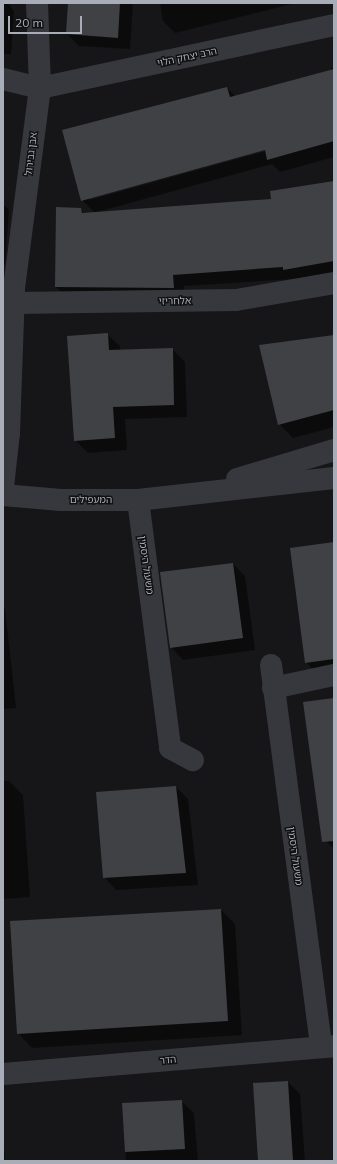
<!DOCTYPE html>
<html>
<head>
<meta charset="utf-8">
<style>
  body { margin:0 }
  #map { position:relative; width:337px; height:1164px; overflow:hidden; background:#161618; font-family:Mulish,"Noto Sans Hebrew",sans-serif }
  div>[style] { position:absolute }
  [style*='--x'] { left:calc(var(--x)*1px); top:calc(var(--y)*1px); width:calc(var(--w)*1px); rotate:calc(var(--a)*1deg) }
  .shadow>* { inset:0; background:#0007 }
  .building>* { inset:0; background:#404145 }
  .minor>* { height:22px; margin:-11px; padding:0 11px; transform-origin:11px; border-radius:11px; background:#37383d }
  span { translate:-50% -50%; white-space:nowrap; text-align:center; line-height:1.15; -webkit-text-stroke:3px #111113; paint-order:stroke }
  .street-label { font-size:10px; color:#a8adb8 }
  .frame { position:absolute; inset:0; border:4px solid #a8adb8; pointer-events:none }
  .scale { position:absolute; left:8px; top:16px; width:74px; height:18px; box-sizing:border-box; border:2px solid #a8adb8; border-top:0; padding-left:5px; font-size:12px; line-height:14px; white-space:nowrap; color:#a8adb8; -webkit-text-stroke:3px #111113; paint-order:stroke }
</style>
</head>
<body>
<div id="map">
  <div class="shadow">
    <div style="clip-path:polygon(3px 3px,8px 3px,14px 11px,11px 54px,3px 54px)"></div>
    <div style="clip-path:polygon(69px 3px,133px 3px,130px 49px,79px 46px,67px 34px)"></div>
    <div style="clip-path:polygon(160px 3px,296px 3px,175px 33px,163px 21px)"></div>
    <div style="clip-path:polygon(evenodd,334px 67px,334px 157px,280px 172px,272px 164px,97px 212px,272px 200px,334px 182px,334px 275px,296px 281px,294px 279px,184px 286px,185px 299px,68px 299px,56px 287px,80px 209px,85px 214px,95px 213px,82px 200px,227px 88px,235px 96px,332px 70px,331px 68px,334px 67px,269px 148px,270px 150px,89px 200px,89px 198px,269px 148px)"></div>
    <div style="clip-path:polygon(3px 204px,9px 210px,5px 265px,3px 264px)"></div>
    <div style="clip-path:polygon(107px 334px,120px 346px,120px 351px,172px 349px,185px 362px,187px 417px,125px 419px,127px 450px,88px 453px,75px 440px)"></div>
    <div style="clip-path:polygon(334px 336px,334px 427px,293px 438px,279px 424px)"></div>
    <div style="clip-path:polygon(334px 543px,334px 673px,318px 675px,306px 662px)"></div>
    <div style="clip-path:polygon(233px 564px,245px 576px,255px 650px,183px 660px,171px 647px)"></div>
    <div style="clip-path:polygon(3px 606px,5px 608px,16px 708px,3px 709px)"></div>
    <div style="clip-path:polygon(334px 699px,334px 849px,322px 837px)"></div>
    <div style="clip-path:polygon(3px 781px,9px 781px,23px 795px,30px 897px,3px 899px)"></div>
    <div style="clip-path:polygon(176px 787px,188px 799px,198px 885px,116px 890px,104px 877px)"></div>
    <div style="clip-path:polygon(221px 910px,235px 924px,242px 1035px,32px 1048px,18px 1033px)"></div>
    <div style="clip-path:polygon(288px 1082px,300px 1094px,305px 1161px,259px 1161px)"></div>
    <div style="clip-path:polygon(181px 1101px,194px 1113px,198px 1161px,126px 1161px,123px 1104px)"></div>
    <div style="clip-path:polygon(3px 1125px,5px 1161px,3px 1161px)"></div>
  </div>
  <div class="building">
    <div style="clip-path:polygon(68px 3px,120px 3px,118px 38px,66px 34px)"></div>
    <div style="clip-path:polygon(334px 69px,334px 141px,267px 160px,265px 150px,81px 201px,62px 130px,227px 87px,230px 97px)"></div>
    <div style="clip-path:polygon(334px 181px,334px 261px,283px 270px,283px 267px,173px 275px,174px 288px,55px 287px,56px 207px,81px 208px,82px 213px,271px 199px,270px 191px)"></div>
    <div style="clip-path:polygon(108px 333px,109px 350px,173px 348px,174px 405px,113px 407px,115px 438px,74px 441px,67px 336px)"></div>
    <div style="clip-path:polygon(334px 335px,334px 410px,278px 425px,259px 345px)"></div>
    <div style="clip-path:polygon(334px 542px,334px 659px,305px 663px,290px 548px)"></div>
    <div style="clip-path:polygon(233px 563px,243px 638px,170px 648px,160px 572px)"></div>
    <div style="clip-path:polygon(334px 698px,334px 841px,322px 842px,303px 702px)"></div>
    <div style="clip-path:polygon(176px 786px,186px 873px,103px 878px,96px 792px)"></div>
    <div style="clip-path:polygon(221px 909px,228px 1021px,17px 1034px,10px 921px)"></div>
    <div style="clip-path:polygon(288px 1081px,293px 1161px,258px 1161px,253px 1083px)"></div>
    <div style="clip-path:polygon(182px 1100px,185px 1149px,125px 1152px,122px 1103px)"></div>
  </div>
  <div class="minor">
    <div style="--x:3;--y:79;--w:38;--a:14"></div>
    <div style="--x:40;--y:88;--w:301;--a:-12.1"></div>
    <div style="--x:14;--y:303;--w:222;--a:-0.8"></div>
    <div style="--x:236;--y:300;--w:99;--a:-9.8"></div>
    <div style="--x:237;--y:479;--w:101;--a:-16.6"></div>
    <div style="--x:3;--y:487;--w:54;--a:-83.7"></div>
    <div style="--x:9;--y:433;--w:145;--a:-88"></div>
    <div style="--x:14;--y:288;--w:202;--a:-82.6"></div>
    <div style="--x:40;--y:88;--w:85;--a:-92"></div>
    <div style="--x:3;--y:495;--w:58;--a:4.9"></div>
    <div style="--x:61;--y:500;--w:77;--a:0"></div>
    <div style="--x:138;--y:500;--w:197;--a:-6.4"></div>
    <div style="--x:138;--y:500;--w:250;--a:82.6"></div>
    <div style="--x:170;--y:748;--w:26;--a:28"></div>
    <div style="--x:271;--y:665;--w:385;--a:82.5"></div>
    <div style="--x:273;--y:688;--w:62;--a:-12"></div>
    <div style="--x:3;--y:1074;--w:332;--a:-4.8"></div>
  </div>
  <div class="street-label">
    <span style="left:187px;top:57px;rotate:-12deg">הרב יצחק הלוי</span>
    <span style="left:31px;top:154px;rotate:-83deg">אבן גבירול</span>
    <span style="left:175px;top:301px;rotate:-1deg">אלחריזי</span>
    <span style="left:91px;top:500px">המעפילים</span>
    <span style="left:146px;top:565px;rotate:82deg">משעול היסמין</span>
    <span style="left:295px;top:856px;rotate:82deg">משעול היסמין</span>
    <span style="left:168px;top:1060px;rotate:-5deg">הדר</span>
  </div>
  <div class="frame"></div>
  <div class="scale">20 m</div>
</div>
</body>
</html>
